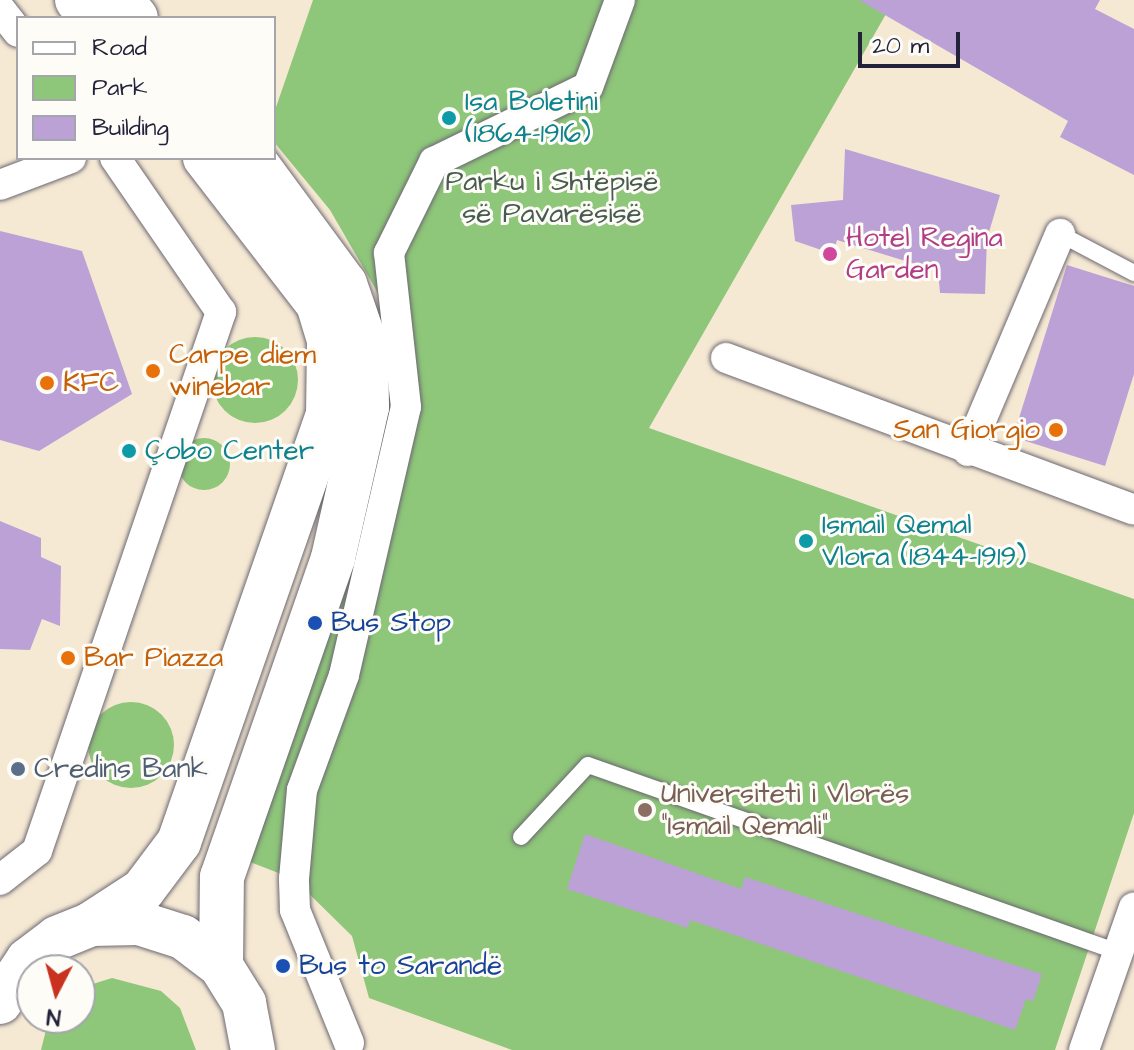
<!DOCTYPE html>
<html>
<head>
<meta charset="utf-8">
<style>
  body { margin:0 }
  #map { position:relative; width:1134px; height:1050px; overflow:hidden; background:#f6e9d4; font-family:"Architects Daughter",sans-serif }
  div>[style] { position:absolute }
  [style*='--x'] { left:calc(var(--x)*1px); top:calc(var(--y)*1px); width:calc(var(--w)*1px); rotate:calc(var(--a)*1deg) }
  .green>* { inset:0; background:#8ec67a }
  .round { border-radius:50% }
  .building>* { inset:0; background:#bba1d6 }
  .roads { filter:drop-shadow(0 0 2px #6c6871) drop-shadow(0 0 2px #6c6871) }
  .lane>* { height:16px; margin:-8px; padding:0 8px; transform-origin:8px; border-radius:8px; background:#fff }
  .street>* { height:30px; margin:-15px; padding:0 15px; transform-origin:15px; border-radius:15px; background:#fff }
  .primary>* { height:44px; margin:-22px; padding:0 22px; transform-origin:22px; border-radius:22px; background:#fff }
  .dots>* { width:22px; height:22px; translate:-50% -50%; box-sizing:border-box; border:4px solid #fdfcf7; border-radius:50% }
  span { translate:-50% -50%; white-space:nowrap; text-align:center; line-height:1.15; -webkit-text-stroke:6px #fdfcf7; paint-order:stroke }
  .culture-label { font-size:28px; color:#0d838f }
  .left { translate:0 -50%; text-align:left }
  .park-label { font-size:28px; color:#485b51 }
  .hotel-label { font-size:28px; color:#b23c85 }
  .food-label { font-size:28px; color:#c56008 }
  .right { translate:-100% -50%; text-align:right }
  .transit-label { font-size:28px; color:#164399 }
  .service-label { font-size:28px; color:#4e5e75 }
  .education-label { font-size:28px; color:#785e54 }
  .legend { position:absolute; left:16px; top:16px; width:260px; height:144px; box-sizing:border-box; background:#fdfcf7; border:2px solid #a5a5ac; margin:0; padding:10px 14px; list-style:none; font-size:24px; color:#22223b }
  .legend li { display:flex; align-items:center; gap:16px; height:40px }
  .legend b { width:40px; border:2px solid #a5a5ac }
  .north { position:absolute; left:16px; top:954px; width:80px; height:80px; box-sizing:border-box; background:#fdfcf7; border:2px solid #a5a5ac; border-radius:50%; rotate:186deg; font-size:22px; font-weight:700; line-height:32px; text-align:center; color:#22223b }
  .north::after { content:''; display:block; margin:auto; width:28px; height:36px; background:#c8321e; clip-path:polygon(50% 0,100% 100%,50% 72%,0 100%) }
  .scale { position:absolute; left:858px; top:32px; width:102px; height:36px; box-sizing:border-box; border:4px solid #22223b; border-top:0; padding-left:10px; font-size:24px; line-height:28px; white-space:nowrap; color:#22223b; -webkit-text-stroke:6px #fdfcf7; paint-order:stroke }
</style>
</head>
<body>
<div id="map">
  <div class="green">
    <div style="clip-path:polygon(313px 0,894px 0,649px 428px,1134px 599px,1134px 813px,1055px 1050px,512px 1050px,369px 998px,352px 936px,294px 879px,245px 860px,370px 506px,389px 399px,378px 293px,330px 210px,274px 142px,274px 113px)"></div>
    <div class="round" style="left:212px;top:337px;width:86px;height:86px"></div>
    <div class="round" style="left:178px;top:438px;width:52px;height:52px"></div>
    <div class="round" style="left:88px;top:702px;width:86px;height:86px"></div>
    <div style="clip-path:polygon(112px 978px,161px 991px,180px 1008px,196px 1050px,41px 1050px,49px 1018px,80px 1018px,80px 988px)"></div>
  </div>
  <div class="building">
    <div style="clip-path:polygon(859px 0,1100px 0,1095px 9px,1134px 29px,1134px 175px,1060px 137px,1068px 121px)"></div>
    <div style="clip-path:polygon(845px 149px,1000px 195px,987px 239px,985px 294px,940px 293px,938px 271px,837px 240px,833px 254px,795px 241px,791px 205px,843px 200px)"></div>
    <div style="clip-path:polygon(0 231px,82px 251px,132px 394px,39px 451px,0 440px)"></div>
    <div style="clip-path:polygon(1067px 265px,1134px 286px,1134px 374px,1105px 466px,1013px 437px)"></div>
    <div style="clip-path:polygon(0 521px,41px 538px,41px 557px,61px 566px,60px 626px,42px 619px,30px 650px,0 649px)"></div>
    <div style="clip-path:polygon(585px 834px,741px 889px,745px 877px,1042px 974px,1033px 1001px,1026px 999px,1015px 1030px,690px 920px,688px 928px,567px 889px)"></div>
  </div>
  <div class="roads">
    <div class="lane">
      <div style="--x:1060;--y:234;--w:84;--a:27.8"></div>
      <div style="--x:521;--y:837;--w:98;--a:-47.1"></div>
      <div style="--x:588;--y:765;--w:562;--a:19.43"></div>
    </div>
    <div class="street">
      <div style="--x:0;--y:9;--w:29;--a:52"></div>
      <div style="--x:0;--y:185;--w:76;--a:-20.8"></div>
      <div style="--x:726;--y:358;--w:435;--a:20.4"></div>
      <div style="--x:968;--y:451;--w:236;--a:-67"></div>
      <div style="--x:0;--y:880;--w:47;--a:-38.1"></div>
      <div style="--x:37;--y:851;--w:570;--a:-71.15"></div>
      <div style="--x:221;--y:312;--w:187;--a:-124.5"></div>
      <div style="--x:349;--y:1043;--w:144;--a:-112.1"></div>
      <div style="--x:295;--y:910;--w:31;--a:-92"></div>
      <div style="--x:294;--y:879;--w:89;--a:-84.9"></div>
      <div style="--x:302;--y:790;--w:122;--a:-69.9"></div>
      <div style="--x:344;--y:675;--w:275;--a:-77"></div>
      <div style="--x:406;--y:407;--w:155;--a:-96.3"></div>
      <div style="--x:389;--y:253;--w:102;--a:-63.7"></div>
      <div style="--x:434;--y:162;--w:171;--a:-26"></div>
      <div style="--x:588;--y:87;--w:93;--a:-69.8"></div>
      <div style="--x:1084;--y:1050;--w:151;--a:-70.7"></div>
    </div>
    <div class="primary">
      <div style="--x:77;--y:0;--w:23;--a:50"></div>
      <div style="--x:121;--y:0;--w:23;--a:50"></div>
      <div style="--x:91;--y:924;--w:62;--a:-33.2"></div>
      <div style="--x:143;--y:890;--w:60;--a:-53.1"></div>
      <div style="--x:179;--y:842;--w:452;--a:-70.8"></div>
      <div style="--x:328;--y:415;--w:75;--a:-89.2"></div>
      <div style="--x:329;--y:340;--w:38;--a:-107"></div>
      <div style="--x:318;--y:304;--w:185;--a:-127.7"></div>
      <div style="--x:221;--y:966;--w:89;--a:-89.4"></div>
      <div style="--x:222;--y:877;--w:338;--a:-70.8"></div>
      <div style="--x:333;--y:558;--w:155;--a:-77.3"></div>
      <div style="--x:367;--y:407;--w:62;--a:-90.9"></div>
      <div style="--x:366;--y:345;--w:65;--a:-109"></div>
      <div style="--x:345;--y:284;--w:157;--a:-126.4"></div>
      <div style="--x:0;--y:1002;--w:50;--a:-56.3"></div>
      <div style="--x:28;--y:960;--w:36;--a:-37"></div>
      <div style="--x:57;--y:938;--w:37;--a:-22"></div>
      <div style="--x:91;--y:924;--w:48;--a:-1.2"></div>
      <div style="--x:139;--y:923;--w:46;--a:17.7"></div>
      <div style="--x:183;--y:937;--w:48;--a:37.3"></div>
      <div style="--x:221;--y:966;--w:44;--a:58.1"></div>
      <div style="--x:244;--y:1003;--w:48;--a:79.2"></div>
    </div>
  </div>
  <div class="dots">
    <div style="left:449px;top:118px;background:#0f9aa8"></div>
    <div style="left:830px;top:254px;background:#d1479c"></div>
    <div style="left:153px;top:371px;background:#e8710a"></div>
    <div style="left:47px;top:383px;background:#e8710a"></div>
    <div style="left:1056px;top:430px;background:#e8710a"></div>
    <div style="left:129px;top:451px;background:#0f9aa8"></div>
    <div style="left:806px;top:541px;background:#0f9aa8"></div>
    <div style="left:315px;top:623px;background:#1a4fb4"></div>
    <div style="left:68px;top:658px;background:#e8710a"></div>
    <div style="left:18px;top:769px;background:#5c6f8a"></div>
    <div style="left:645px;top:810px;background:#8d6e63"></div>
    <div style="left:283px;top:966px;background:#1a4fb4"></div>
  </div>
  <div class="culture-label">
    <span class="left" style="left:465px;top:118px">Isa Boletini<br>(1864-1916)</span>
    <span class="left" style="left:145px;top:451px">Çobo Center</span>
    <span class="left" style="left:822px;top:541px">Ismail Qemal<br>Vlora (1844-1919)</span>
  </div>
  <div class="park-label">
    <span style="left:552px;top:198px">Parku i Shtëpisë<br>së Pavarësisë</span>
  </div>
  <div class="hotel-label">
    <span class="left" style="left:846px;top:254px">Hotel Regina<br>Garden</span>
  </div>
  <div class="food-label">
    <span class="left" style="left:169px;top:371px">Carpe diem<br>winebar</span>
    <span class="left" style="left:63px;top:383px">KFC</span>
    <span class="right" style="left:1040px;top:430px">San Giorgio</span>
    <span class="left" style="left:84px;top:658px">Bar Piazza</span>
  </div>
  <div class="transit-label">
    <span class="left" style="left:331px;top:623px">Bus Stop</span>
    <span class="left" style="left:299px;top:966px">Bus to Sarandë</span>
  </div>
  <div class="service-label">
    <span class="left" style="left:34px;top:769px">Credins Bank</span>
  </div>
  <div class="education-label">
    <span class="left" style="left:661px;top:810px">Universiteti i Vlorës<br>"Ismail Qemali"</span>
  </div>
  <ul class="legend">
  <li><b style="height:10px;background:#fff"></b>Road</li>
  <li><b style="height:22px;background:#8ec67a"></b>Park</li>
  <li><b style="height:22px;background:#bba1d6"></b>Building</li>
  </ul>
  <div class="north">N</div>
  <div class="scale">20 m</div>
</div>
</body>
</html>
